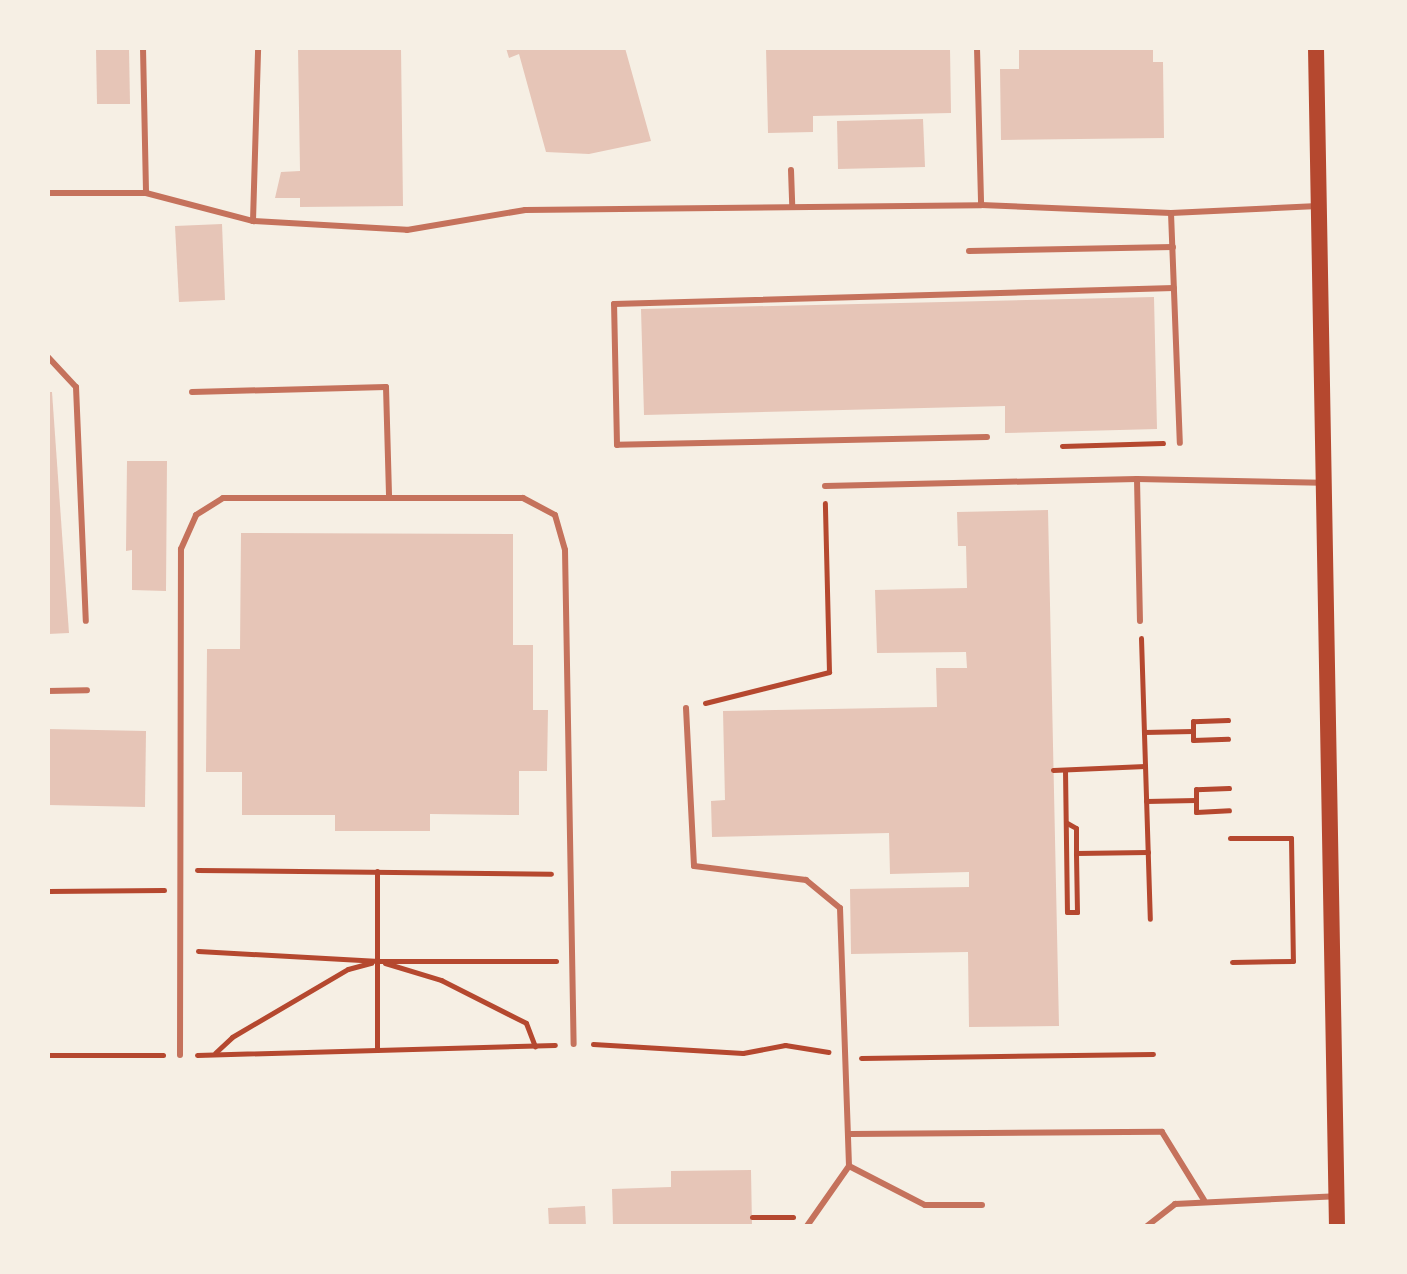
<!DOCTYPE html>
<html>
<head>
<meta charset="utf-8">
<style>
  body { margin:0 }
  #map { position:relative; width:1407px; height:1274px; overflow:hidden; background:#f6efe4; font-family:Commissioner,sans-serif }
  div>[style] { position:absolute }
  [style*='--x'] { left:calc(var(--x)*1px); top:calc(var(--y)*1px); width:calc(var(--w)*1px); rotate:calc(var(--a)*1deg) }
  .building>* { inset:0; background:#e6c5b7 }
  .path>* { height:5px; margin:-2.5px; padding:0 2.5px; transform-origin:2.5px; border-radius:2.5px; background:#b5482f }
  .service>* { height:6px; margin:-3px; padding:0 3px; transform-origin:3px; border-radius:3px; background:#c5725c }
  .secondary>* { height:16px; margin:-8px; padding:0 8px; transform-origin:8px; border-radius:8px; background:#b5482f }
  span { translate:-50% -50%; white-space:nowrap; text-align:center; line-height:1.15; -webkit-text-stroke:7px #f6efe4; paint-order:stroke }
  .frame { position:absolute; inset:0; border:50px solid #f6efe4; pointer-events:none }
</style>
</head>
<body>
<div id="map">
  <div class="building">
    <div style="clip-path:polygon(96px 48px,129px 48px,130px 104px,97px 104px)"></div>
    <div style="clip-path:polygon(298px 48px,401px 48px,403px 206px,300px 207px,300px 198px,275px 198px,281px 172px,300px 171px)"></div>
    <div style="clip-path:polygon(506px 48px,625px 48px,651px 141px,589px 154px,546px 152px,519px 54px,509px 58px)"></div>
    <div style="clip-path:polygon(766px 48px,950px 48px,951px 113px,813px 116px,813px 132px,768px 133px)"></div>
    <div style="clip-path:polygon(1019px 48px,1153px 48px,1153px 62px,1163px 62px,1164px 138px,1001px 140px,1000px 69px,1019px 69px)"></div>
    <div style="clip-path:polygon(923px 119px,925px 167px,838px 169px,837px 121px)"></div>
    <div style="clip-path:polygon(222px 224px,225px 300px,179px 302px,175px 226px)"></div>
    <div style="clip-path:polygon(1154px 297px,1157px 429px,1005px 433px,1005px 406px,644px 415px,641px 309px)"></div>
    <div style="clip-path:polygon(48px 392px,52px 392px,69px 633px,48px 634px)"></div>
    <div style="clip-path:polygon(127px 461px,167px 461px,166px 591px,132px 590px,132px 550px,126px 551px)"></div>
    <div style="clip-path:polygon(1048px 510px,1059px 1026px,969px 1027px,968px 952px,851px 954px,850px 889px,969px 887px,969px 872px,890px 874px,889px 833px,712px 837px,711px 801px,725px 800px,723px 711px,937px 707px,936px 668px,967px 668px,966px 652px,877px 653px,875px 590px,967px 588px,966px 546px,958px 546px,957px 512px)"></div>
    <div style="clip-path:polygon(241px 533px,513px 534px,513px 645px,533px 645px,533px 710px,548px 710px,547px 771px,519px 771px,519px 815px,430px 814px,430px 831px,335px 831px,335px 815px,242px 815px,242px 772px,206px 772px,207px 649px,240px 649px)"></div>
    <div style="clip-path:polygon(48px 729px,146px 731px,145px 807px,48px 805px)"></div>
    <div style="clip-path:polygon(751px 1170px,752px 1226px,613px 1226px,612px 1189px,671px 1187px,671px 1171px)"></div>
    <div style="clip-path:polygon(585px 1206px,586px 1226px,549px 1226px,548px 1208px)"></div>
  </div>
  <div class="path">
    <div style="--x:1062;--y:446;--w:101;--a:-1.7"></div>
    <div style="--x:1141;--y:638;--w:281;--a:88.2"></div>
    <div style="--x:705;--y:703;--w:128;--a:-14"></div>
    <div style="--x:829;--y:672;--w:169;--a:-91.4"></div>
    <div style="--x:1228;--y:720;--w:35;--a:178"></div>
    <div style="--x:1193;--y:721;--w:19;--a:90"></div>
    <div style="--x:1193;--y:740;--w:35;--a:-2"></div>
    <div style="--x:1144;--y:732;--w:49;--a:-1.2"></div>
    <div style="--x:1053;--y:770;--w:92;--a:-2.5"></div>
    <div style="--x:1065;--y:770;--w:142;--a:89.2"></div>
    <div style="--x:1067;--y:912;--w:10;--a:0"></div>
    <div style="--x:1077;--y:912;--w:59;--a:-91"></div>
    <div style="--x:1076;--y:853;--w:72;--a:-0.8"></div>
    <div style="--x:1229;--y:788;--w:33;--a:178"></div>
    <div style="--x:1196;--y:789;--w:23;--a:90"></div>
    <div style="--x:1196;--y:812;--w:33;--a:-3"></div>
    <div style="--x:1146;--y:801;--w:50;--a:-1.1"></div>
    <div style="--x:1067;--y:823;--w:10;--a:29"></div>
    <div style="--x:1076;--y:828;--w:25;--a:90"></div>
    <div style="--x:1230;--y:838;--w:61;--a:0"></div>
    <div style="--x:1291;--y:838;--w:123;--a:89.1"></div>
    <div style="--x:1293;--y:961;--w:61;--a:179.1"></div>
    <div style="--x:197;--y:870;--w:354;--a:0.6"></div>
    <div style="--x:377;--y:871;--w:179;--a:90"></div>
    <div style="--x:48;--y:891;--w:116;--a:-0.5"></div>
    <div style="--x:198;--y:951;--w:181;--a:3.2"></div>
    <div style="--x:379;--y:961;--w:177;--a:0"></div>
    <div style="--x:385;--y:963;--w:59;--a:16.9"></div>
    <div style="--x:441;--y:980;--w:95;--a:26.8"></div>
    <div style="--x:526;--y:1023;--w:25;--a:69"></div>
    <div style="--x:593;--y:1044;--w:150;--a:3.4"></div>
    <div style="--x:743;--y:1053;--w:43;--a:-10.8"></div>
    <div style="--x:785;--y:1045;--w:44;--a:9.2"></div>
    <div style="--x:215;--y:1053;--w:23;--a:-43"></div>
    <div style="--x:232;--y:1037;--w:134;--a:-30.4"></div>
    <div style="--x:348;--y:969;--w:24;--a:-15"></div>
    <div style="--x:48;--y:1055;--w:115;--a:0"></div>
    <div style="--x:197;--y:1055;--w:358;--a:-1.6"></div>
    <div style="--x:861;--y:1058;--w:292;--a:-0.8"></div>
    <div style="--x:752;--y:1217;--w:41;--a:0"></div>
  </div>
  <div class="service">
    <div style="--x:143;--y:48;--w:145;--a:88.8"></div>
    <div style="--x:977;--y:48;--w:157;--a:88.5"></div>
    <div style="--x:791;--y:170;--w:37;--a:88"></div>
    <div style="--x:48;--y:193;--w:98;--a:0"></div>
    <div style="--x:146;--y:193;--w:111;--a:14.7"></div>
    <div style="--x:253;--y:221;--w:154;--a:3.3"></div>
    <div style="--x:407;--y:230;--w:120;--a:-9.6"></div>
    <div style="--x:525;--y:210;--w:456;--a:-0.6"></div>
    <div style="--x:981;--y:205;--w:190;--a:2.4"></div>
    <div style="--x:1171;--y:213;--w:147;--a:-2.7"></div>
    <div style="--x:1171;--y:213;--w:230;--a:87.8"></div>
    <div style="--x:253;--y:221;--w:173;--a:-88.3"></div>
    <div style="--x:969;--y:251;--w:204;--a:-1.1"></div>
    <div style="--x:48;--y:357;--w:41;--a:47"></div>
    <div style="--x:76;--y:387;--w:234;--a:87.6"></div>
    <div style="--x:192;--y:392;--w:194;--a:-1.5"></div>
    <div style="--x:386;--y:387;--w:109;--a:88.4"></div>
    <div style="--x:987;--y:437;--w:370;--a:178.8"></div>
    <div style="--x:617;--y:445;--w:141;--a:-91.2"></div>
    <div style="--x:614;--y:304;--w:560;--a:-1.64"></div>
    <div style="--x:1137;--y:479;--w:142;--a:88.8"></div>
    <div style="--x:825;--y:486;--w:312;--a:-1.3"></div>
    <div style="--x:1137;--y:479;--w:184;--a:1.2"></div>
    <div style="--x:48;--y:691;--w:39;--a:-1"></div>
    <div style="--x:686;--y:708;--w:158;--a:87.1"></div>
    <div style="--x:694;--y:866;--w:113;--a:7.1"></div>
    <div style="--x:806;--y:880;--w:44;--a:39.5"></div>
    <div style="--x:840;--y:908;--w:258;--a:88"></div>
    <div style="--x:849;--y:1166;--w:73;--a:125"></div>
    <div style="--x:180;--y:1055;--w:506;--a:-89.89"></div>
    <div style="--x:181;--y:549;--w:37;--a:-66"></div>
    <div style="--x:196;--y:515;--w:32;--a:-32"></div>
    <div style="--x:223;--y:498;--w:300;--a:0"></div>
    <div style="--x:523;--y:498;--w:36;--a:28"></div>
    <div style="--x:555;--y:515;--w:36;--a:74"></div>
    <div style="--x:565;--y:550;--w:494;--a:89"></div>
    <div style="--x:850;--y:1134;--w:312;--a:-0.4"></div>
    <div style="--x:1162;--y:1132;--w:80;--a:58.3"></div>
    <div style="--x:849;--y:1166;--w:85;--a:27.2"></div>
    <div style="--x:925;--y:1205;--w:57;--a:0"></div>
    <div style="--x:1147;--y:1226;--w:36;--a:-38"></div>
    <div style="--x:1175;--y:1204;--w:161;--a:-2.8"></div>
  </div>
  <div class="secondary">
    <div style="--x:1316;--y:48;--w:1178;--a:88.98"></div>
  </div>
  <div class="frame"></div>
</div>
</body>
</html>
